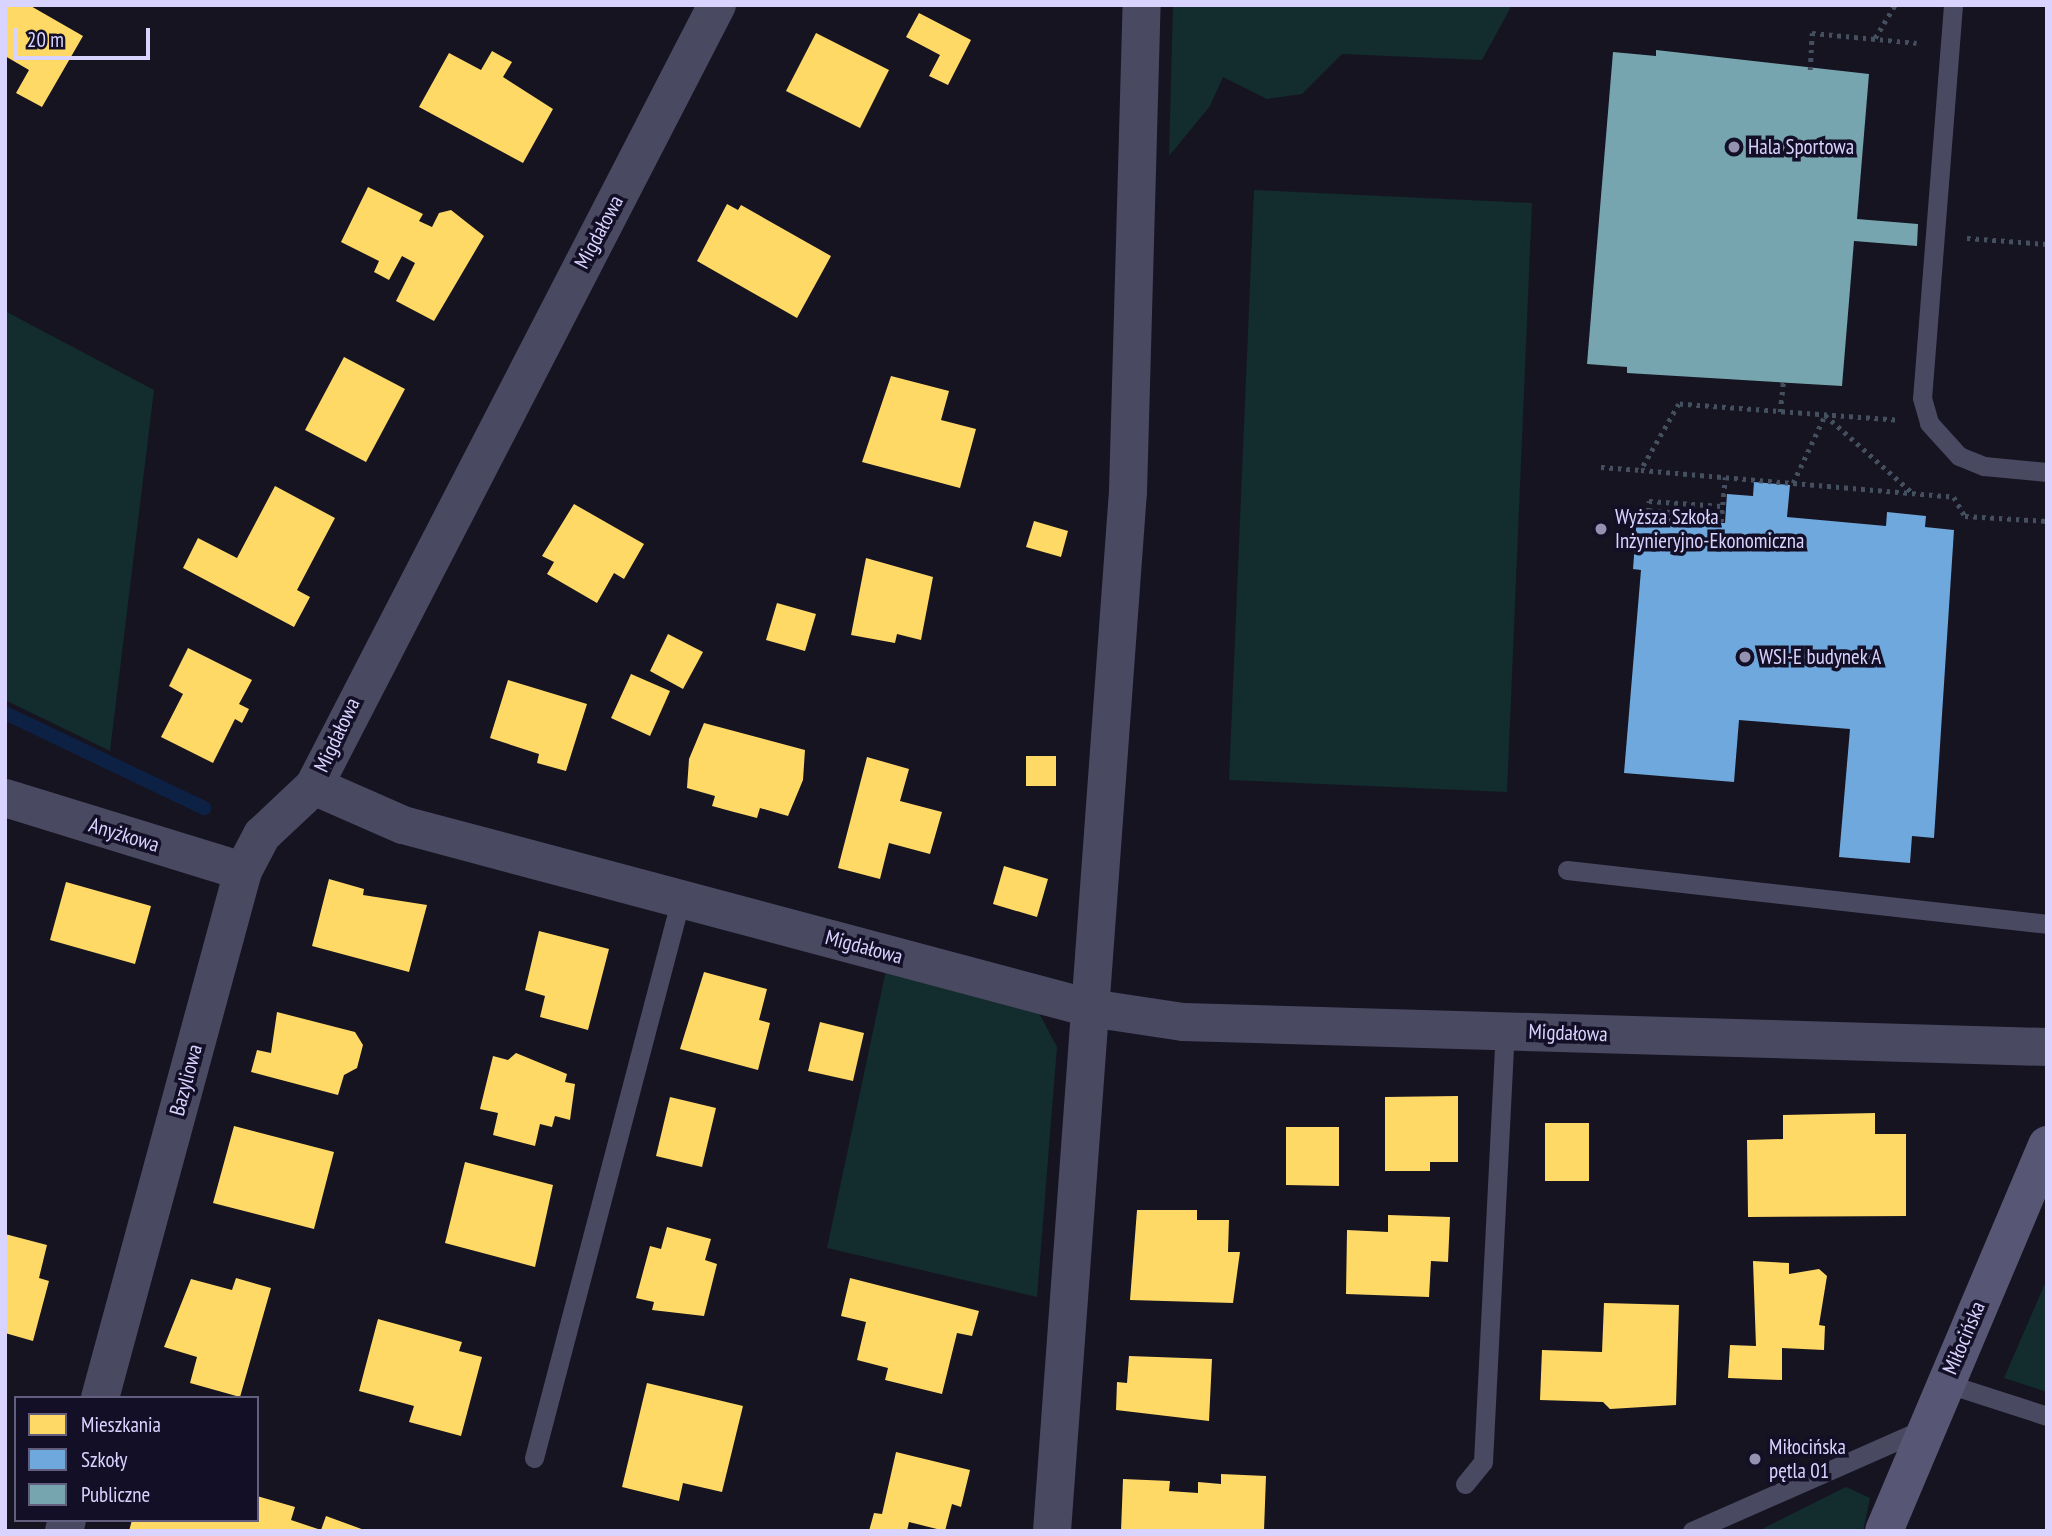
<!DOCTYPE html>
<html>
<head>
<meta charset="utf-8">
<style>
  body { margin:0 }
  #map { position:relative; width:2052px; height:1536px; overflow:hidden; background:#161421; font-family:"PT Sans Narrow",sans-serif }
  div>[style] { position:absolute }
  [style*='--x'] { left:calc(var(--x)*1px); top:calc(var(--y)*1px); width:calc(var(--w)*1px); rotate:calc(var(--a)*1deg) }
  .green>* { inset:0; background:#132c2d }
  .homes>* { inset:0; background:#ffd966 }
  .schools>* { inset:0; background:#6fa8dc }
  .public>* { inset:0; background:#76a5af }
  .stream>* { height:14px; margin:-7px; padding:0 7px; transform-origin:7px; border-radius:7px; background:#0d2144 }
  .path>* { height:4.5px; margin-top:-2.25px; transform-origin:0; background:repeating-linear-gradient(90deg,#44505f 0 3.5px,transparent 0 8.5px) }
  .lane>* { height:19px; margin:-9.5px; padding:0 9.5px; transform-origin:9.5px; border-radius:9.5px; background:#4a4962 }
  .street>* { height:38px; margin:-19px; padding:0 19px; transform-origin:19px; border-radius:19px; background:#4a4962 }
  .secondary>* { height:38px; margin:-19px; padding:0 19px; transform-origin:19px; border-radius:19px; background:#575674 }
  .dots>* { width:19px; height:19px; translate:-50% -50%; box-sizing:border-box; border:4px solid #130f26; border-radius:50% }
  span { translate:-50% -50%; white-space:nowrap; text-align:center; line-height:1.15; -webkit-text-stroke:7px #130f26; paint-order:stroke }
  .poi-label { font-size:21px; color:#d9d4ff }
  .left { translate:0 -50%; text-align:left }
  .street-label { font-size:21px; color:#d9d4ff }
  .frame { position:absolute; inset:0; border:7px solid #d9d4ff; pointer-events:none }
  .legend { position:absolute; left:14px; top:1396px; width:245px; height:126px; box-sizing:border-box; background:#130f26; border:2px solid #625e7d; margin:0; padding:9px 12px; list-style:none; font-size:21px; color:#d9d4ff }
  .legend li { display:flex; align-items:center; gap:14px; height:35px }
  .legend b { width:35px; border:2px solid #625e7d }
  .scale { position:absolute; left:14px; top:28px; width:136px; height:32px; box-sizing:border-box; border:4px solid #d9d4ff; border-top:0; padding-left:9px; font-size:21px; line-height:24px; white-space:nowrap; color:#d9d4ff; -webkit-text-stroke:5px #130f26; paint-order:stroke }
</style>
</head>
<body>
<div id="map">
  <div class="green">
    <div style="clip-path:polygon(1173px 5px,1512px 5px,1482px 60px,1342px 54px,1302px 94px,1267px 99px,1223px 77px,1210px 106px,1169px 156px)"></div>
    <div style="clip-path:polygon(1254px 190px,1532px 203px,1507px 792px,1229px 780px)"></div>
    <div style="clip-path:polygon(5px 311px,154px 390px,110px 751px,5px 700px)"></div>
    <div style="clip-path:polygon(886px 970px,1038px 1011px,1057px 1047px,1037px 1297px,827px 1248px)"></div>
    <div style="clip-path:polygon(2047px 1279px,2047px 1392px,2004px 1378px)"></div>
    <div style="clip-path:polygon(1846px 1487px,1870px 1498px,1863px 1531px,1758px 1531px)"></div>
  </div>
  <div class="homes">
    <div style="clip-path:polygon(5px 5px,29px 5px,83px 36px,42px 107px,16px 93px,29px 70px,5px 56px)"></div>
    <div style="clip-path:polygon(919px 13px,971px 40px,948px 85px,929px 76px,940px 55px,906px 37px)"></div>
    <div style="clip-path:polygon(816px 33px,889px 70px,860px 128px,786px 91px)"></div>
    <div style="clip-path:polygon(492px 51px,512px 62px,503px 77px,553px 109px,523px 163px,419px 107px,449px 53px,481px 70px)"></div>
    <div style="clip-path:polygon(368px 187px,423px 214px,419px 221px,432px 227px,439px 213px,451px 210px,484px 236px,434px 321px,396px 301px,415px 263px,402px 256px,389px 280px,374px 272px,379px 261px,341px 242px)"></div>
    <div style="clip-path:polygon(727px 204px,738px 210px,741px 205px,831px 256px,797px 318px,697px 261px)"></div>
    <div style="clip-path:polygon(344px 357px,405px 389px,366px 462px,305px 430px)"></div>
    <div style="clip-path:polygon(891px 376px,949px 391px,941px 420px,976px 429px,960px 488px,862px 462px)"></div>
    <div style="clip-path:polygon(275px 486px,335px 518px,297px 590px,310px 597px,294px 627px,183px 568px,198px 538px,237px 558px)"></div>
    <div style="clip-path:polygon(574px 504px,644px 544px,624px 579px,614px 573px,597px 603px,547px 574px,554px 562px,542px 556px)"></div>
    <div style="clip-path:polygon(1034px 521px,1068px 531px,1061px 557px,1026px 547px)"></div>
    <div style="clip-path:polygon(866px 558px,933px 577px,921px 640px,897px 634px,895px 643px,851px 635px)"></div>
    <div style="clip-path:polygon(777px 603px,816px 614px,805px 651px,766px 640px)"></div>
    <div style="clip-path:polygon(668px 634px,703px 652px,683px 689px,650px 671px)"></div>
    <div style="clip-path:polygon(188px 648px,252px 680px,239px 704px,249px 709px,242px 723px,235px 719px,213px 763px,161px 737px,183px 694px,169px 686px)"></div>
    <div style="clip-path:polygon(631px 674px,670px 691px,650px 736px,611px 718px)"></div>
    <div style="clip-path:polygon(508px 680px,587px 704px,566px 771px,537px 763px,539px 754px,490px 738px)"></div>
    <div style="clip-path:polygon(704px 723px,805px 750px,803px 780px,788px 816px,760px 808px,757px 818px,734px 812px,712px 806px,715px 796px,687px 788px,689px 759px)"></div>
    <div style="clip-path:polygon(1026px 756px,1056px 756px,1056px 786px,1026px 786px)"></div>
    <div style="clip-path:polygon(867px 757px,909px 769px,900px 801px,942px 812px,930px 854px,889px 843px,880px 879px,838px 868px)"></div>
    <div style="clip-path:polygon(1004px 866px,1048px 879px,1037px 917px,993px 904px)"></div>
    <div style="clip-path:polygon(329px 879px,364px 889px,363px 895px,427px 905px,409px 972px,312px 946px)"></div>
    <div style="clip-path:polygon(66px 882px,151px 906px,135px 964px,50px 940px)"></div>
    <div style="clip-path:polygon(539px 931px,609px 949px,588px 1030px,540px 1017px,545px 996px,525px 990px)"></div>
    <div style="clip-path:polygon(704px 972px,767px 989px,759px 1020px,770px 1023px,758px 1070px,680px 1049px)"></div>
    <div style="clip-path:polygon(277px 1012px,355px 1032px,363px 1045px,357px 1068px,344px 1075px,338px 1095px,251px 1072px,257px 1050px,271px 1053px)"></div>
    <div style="clip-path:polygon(820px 1022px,864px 1033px,853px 1081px,808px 1071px)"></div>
    <div style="clip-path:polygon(516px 1053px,567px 1074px,565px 1082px,575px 1084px,570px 1120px,555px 1116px,552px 1127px,540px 1124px,535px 1146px,493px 1135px,498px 1113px,480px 1109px,493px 1056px,508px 1060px)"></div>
    <div style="clip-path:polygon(1458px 1096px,1458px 1162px,1430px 1162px,1430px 1171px,1385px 1171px,1385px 1097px)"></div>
    <div style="clip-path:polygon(670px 1097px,716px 1108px,702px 1167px,656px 1156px)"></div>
    <div style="clip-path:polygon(1875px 1113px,1875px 1134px,1906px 1134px,1906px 1216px,1748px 1217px,1747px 1140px,1783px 1139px,1783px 1115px)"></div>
    <div style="clip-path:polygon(1545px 1123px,1589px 1123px,1589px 1181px,1545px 1181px)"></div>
    <div style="clip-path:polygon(234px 1126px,334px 1152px,314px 1229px,213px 1203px)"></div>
    <div style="clip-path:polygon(1286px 1127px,1339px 1127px,1339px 1186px,1286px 1185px)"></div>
    <div style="clip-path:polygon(465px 1162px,553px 1185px,535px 1267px,445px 1243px)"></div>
    <div style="clip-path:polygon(1137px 1210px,1197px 1210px,1197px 1220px,1229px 1220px,1228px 1252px,1240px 1252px,1233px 1303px,1130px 1300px)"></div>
    <div style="clip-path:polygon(1388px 1215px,1450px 1217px,1448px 1262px,1431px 1261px,1429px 1297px,1346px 1294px,1347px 1230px,1388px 1232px)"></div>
    <div style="clip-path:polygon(667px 1227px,711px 1239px,705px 1260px,717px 1264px,704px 1316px,652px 1310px,654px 1302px,636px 1298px,650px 1246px,661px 1249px)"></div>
    <div style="clip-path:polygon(5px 1234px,47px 1245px,39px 1278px,49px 1281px,33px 1341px,5px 1333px)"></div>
    <div style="clip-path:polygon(1753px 1261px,1789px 1263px,1789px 1274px,1819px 1269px,1827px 1276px,1819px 1325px,1825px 1326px,1824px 1350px,1782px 1348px,1782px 1380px,1728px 1378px,1730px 1345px,1756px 1346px)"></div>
    <div style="clip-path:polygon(236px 1278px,271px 1288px,240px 1397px,190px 1383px,197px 1357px,164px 1347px,191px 1279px,232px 1290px)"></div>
    <div style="clip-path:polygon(850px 1278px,979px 1311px,972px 1336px,957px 1333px,942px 1394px,885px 1380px,888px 1368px,857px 1360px,866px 1322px,841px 1316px)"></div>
    <div style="clip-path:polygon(1604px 1303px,1679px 1305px,1676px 1405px,1610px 1409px,1603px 1402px,1540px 1400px,1542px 1350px,1602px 1352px)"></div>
    <div style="clip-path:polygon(378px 1319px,462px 1342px,459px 1351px,482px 1357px,461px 1436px,409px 1422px,414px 1406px,359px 1391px)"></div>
    <div style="clip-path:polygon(1129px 1356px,1212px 1359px,1209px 1421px,1116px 1410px,1117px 1382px,1127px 1383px)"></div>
    <div style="clip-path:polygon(647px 1383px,743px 1406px,722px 1492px,683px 1483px,679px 1501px,622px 1487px)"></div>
    <div style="clip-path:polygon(896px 1452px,970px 1470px,961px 1507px,952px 1504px,945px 1531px,909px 1522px,907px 1531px,869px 1531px,874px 1513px,882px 1514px)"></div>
    <div style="clip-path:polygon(1221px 1474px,1266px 1476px,1264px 1531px,1121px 1531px,1123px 1479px,1170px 1481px,1169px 1491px,1198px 1493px,1198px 1482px,1221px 1484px)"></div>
    <div style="clip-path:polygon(257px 1496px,295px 1507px,291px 1520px,321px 1530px,326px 1516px,367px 1531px,129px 1531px,132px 1520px,257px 1520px)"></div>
  </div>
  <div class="schools">
    <div style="clip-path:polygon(1754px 482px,1790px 485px,1787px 517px,1886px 526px,1887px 512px,1926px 516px,1925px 527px,1954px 530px,1934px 838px,1912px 836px,1910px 863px,1839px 857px,1850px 729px,1739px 720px,1734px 782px,1624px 773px,1641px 570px,1633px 569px,1637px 516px,1725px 523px,1727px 494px,1753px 496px)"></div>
  </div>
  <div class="public">
    <div style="clip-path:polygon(1656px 50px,1869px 74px,1857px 219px,1918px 224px,1917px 246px,1854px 241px,1842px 386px,1627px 373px,1627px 367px,1587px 364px,1613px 52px,1656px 56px)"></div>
  </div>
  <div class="stream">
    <div style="--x:5;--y:713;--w:221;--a:25.5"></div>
  </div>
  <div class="path">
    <div style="--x:1875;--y:38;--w:39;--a:-59"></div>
    <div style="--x:1810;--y:70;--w:37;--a:-87"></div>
    <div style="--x:1812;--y:33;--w:105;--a:5.4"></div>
    <div style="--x:1967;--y:238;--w:80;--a:4.3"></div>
    <div style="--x:1780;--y:412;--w:31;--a:-84"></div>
    <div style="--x:1895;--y:420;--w:217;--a:-175.8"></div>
    <div style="--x:1679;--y:404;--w:76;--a:119.9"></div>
    <div style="--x:1641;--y:470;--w:314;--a:4.9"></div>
    <div style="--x:1601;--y:467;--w:40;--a:4.3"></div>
    <div style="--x:1793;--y:483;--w:75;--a:-64.8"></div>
    <div style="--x:1825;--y:415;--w:118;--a:41.6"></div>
    <div style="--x:1954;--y:497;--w:22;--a:60"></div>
    <div style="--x:1965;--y:516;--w:82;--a:3.5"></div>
    <div style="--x:1721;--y:516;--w:73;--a:-176.1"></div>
    <div style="--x:1648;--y:511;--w:10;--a:-84"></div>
    <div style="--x:1649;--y:501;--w:73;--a:3.9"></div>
    <div style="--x:1721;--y:522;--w:45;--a:-84.9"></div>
  </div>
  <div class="lane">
    <div style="--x:1953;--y:5;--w:394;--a:94.5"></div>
    <div style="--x:1922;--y:398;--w:26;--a:74"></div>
    <div style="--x:1929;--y:423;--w:45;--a:47.7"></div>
    <div style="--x:1959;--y:456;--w:27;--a:22"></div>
    <div style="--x:1984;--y:466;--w:63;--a:5.4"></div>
    <div style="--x:1567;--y:870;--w:483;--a:6.4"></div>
    <div style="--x:1945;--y:1383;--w:107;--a:17.9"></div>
    <div style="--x:534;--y:1458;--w:579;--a:-75.29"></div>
    <div style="--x:1465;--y:1484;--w:28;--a:-51"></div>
    <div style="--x:1483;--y:1462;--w:432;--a:-87.1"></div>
    <div style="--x:1692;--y:1531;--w:256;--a:-23.8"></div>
  </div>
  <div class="street">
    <div style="--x:314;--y:786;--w:97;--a:23.7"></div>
    <div style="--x:403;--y:825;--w:711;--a:14.92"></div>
    <div style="--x:1090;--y:1008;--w:94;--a:8.6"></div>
    <div style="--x:1183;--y:1022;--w:864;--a:1.66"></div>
    <div style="--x:5;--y:798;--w:249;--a:17.1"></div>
    <div style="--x:100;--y:1398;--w:546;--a:-74.82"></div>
    <div style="--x:243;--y:871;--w:41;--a:-62.2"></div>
    <div style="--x:262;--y:835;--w:71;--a:-43.3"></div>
    <div style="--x:314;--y:786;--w:879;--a:-62.71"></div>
    <div style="--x:64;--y:1531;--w:11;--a:-75"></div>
    <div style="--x:1052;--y:1531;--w:1042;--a:-85.82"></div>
    <div style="--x:1128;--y:492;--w:487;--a:-88.4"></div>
  </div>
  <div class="secondary">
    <div style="--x:1884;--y:1531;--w:419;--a:-67.1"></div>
  </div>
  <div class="dots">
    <div style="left:1734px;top:147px;background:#9591b1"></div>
    <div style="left:1601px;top:529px;background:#9591b1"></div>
    <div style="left:1745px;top:657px;background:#9591b1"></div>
    <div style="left:1755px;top:1459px;background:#9591b1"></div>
  </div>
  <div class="poi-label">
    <span class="left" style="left:1748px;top:147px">Hala Sportowa</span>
    <span class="left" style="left:1615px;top:529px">Wyższa Szkoła<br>Inżynieryjno-Ekonomiczna</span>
    <span class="left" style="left:1759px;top:657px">WSI-E budynek A</span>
    <span class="left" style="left:1769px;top:1459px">Miłocińska<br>pętla 01</span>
  </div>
  <div class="street-label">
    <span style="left:599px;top:232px;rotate:-62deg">Migdałowa</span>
    <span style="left:337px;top:735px;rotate:-65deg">Migdałowa</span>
    <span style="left:124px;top:835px;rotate:17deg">Anyżkowa</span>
    <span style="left:864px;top:947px;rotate:15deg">Migdałowa</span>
    <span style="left:1568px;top:1033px;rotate:2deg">Migdałowa</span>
    <span style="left:186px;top:1080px;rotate:-75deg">Bazyliowa</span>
    <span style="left:1964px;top:1338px;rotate:-67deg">Miłocińska</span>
  </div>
  <div class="frame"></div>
  <ul class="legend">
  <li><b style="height:19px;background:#ffd966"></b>Mieszkania</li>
  <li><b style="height:19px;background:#6fa8dc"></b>Szkoły</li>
  <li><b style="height:19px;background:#76a5af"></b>Publiczne</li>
  </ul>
  <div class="scale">20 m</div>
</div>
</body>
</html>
